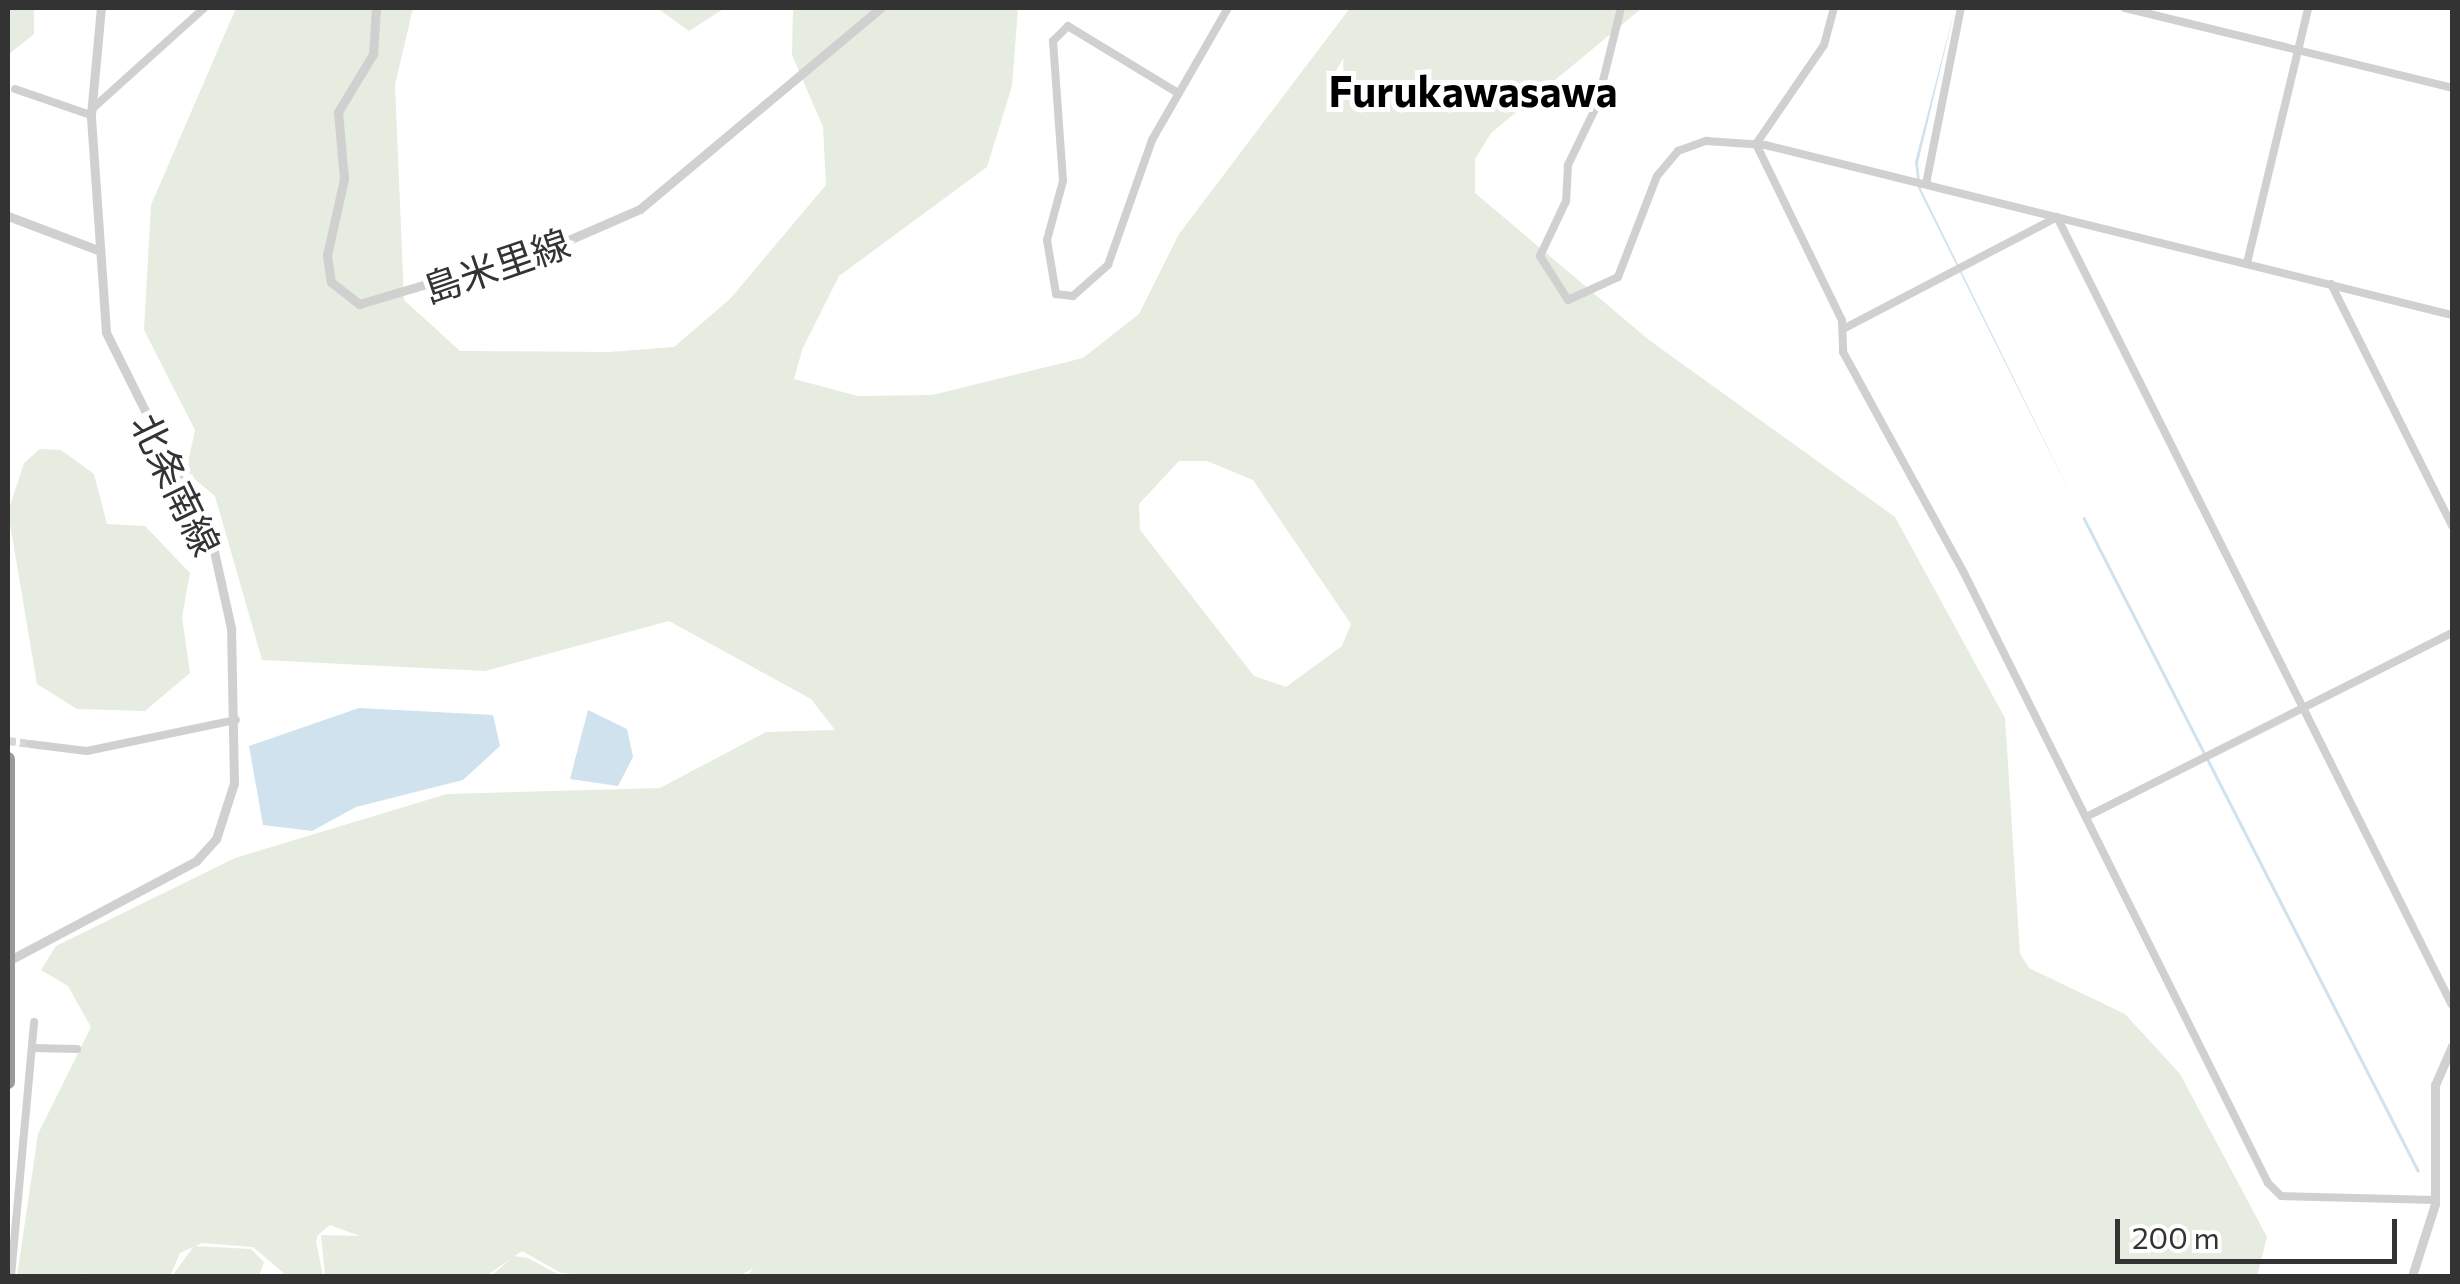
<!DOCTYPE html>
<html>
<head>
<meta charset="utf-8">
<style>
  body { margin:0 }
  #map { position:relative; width:2460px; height:1284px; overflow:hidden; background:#fff; font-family:Commissioner,"Noto Sans JP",sans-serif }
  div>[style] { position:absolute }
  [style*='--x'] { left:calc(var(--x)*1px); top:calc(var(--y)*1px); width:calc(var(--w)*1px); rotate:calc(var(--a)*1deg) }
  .green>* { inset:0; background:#e6ecdf }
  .water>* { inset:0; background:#cfe2ee }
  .stream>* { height:2.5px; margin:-1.25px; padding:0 1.25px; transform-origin:1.25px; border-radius:1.25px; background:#cfe2ee }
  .minor-tunnel>* { height:8px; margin-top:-4px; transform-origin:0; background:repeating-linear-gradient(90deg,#d6d6d6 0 8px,transparent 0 12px) }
  .minor>* { height:8px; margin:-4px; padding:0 4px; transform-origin:4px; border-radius:4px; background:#d0d0d0 }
  .tertiary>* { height:9px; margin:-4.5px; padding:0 4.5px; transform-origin:4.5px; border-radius:4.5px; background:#d0d0d0 }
  .motorway>* { height:14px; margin:-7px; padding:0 7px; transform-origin:7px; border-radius:7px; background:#9a9a9a }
  span { translate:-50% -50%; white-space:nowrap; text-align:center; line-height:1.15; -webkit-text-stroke:10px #fff; paint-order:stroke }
  .street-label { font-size:38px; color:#333 }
  .quarter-label { font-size:42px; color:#000; font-weight:700 }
  .frame { position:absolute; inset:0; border:10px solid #333; pointer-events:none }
  .scale { position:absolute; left:2115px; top:1219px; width:282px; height:45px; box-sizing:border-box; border:5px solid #333; border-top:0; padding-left:12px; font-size:30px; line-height:35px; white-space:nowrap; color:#333; -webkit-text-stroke:8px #fff; paint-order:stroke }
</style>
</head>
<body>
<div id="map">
  <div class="green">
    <div style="clip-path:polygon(8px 8px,34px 8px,34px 34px,8px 55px)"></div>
    <div style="clip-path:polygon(evenodd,236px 8px,413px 8px,395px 85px,404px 300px,460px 351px,609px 352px,674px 347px,730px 299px,826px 185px,823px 127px,792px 55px,793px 8px,1018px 8px,1012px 86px,987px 167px,839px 276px,802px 350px,794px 379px,858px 396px,932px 395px,1083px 358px,1139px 314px,1179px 234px,1350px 8px,1642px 8px,1491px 133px,1475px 159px,1475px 193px,1649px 340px,1895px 517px,2005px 718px,2020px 954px,2029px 968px,2125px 1014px,2180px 1074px,2267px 1237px,2257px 1276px,746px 1276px,754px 1268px,739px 1276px,601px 1276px,561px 1273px,522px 1251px,486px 1276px,325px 1276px,321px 1235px,360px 1236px,330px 1225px,318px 1235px,316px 1241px,323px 1276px,287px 1276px,253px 1247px,202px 1243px,180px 1253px,170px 1276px,86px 1276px,86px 1269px,85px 1276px,17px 1276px,38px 1134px,91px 1027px,68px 986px,41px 970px,56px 946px,235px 858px,447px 794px,660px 788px,766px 732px,835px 730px,811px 699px,669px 621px,485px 671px,262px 660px,215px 496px,186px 472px,195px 430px,144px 330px,151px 205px,236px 8px,1179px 461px,1207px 461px,1253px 480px,1351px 624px,1342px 646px,1286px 687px,1254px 676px,1140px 530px,1139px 504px,1179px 461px)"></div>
    <div style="clip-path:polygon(657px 8px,725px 8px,689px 31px)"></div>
    <div style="clip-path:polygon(40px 449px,61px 450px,94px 474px,107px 524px,145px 526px,190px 573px,182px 617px,190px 673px,145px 711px,77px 709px,37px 684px,8px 512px,24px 463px)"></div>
    <div style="clip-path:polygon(194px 1246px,251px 1249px,264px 1262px,259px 1276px,172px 1276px)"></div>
    <div style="clip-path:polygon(514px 1256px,528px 1258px,561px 1276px,491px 1276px)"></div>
  </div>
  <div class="water">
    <div style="clip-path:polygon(1955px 8px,1918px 163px,1921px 189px,2079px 511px,1918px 188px,1915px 162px)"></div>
    <div style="clip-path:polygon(359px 708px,493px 715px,500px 746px,463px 780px,356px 807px,312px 831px,263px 825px,249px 746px)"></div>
    <div style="clip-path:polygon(588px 710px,627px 729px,633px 757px,618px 786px,570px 779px)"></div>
  </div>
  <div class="stream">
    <div style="--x:2084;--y:518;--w:264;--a:62.9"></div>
    <div style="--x:2208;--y:760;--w:461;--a:62.9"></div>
  </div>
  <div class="minor-tunnel">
    <div style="--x:8;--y:741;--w:22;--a:8"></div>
  </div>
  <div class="minor">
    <div style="--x:1621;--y:8;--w:100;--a:103.9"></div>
    <div style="--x:1597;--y:105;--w:67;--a:115.8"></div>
    <div style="--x:1568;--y:165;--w:36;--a:93"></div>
    <div style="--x:1566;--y:201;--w:61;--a:115.3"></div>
    <div style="--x:1540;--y:256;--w:52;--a:57.5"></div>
    <div style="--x:1568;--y:300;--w:55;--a:-24.7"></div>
    <div style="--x:1618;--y:277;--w:108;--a:-68.9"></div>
    <div style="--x:1657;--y:176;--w:33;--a:-50"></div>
    <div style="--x:1678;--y:151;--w:30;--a:-20"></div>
    <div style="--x:1706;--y:141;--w:59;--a:3.9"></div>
    <div style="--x:1765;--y:145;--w:708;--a:13.9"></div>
    <div style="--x:2125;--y:8;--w:337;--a:13.7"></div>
    <div style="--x:15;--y:89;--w:80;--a:18.9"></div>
    <div style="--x:1178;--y:93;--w:129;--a:-148.7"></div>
    <div style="--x:1068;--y:26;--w:21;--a:135"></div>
    <div style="--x:1053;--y:41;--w:140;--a:85.9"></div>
    <div style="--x:1063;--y:181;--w:61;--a:105.2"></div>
    <div style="--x:1047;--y:240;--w:55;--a:80.5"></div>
    <div style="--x:1056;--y:294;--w:17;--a:7"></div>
    <div style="--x:1073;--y:296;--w:47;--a:-41.5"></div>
    <div style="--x:1108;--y:265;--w:133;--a:-70.6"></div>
    <div style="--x:1152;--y:140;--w:152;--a:-60.1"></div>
    <div style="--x:92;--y:109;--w:151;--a:-42"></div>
    <div style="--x:1756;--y:144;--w:196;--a:64"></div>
    <div style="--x:1842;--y:320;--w:32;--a:88"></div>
    <div style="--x:1843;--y:352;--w:250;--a:61.3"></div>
    <div style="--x:1963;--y:571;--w:684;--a:63.51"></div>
    <div style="--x:2268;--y:1183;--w:18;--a:45"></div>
    <div style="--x:2281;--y:1196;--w:154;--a:1.5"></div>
    <div style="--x:1756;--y:144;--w:120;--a:-55.5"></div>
    <div style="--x:1824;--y:45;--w:38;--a:-75"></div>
    <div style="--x:1926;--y:184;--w:179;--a:-78.8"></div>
    <div style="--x:2057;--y:217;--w:881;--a:63.38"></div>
    <div style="--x:2247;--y:263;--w:262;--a:-76.5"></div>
    <div style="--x:2331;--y:284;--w:271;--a:63.4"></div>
    <div style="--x:1845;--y:328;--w:239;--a:-27.6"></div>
    <div style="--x:30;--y:744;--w:57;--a:7"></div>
    <div style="--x:87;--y:751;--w:152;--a:-11.8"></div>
    <div style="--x:2088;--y:816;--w:407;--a:-26.7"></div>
    <div style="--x:33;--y:1048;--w:44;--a:1.3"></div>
    <div style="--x:11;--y:1276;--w:255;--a:-84.8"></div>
  </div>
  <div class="tertiary">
    <div style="--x:376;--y:8;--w:46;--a:93.7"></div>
    <div style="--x:373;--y:54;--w:68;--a:121.1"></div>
    <div style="--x:338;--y:112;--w:67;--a:84.9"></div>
    <div style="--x:344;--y:179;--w:78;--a:102.6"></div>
    <div style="--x:327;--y:255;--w:27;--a:82"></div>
    <div style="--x:331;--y:282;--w:36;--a:38"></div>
    <div style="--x:359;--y:304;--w:204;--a:-16.5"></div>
    <div style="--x:555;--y:246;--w:93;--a:-23.5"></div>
    <div style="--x:640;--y:209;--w:313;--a:-39.9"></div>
    <div style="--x:8;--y:216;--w:96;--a:20.7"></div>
    <div style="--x:8;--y:961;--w:213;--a:-28"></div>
    <div style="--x:196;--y:861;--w:30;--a:-48"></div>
    <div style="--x:216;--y:839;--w:59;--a:-72.2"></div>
    <div style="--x:234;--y:783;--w:155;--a:-91.1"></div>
    <div style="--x:231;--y:628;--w:83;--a:-102.5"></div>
    <div style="--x:213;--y:547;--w:240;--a:-116.5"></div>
    <div style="--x:106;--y:332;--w:218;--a:-94"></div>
    <div style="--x:91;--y:115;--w:107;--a:-84.7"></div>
    <div style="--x:2412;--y:1276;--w:76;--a:-72.3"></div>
    <div style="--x:2435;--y:1204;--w:119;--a:-90"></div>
    <div style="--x:2435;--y:1085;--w:43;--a:-66.4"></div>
  </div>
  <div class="motorway">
    <div style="--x:8;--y:759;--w:323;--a:90"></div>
  </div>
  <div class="street-label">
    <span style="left:496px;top:265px;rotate:-19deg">島米里線</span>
    <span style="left:177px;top:484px;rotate:64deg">北条南線</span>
  </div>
  <div class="quarter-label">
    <span style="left:1473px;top:90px">Furukawasawa</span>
  </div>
  <div class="frame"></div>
  <div class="scale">200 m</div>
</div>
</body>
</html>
